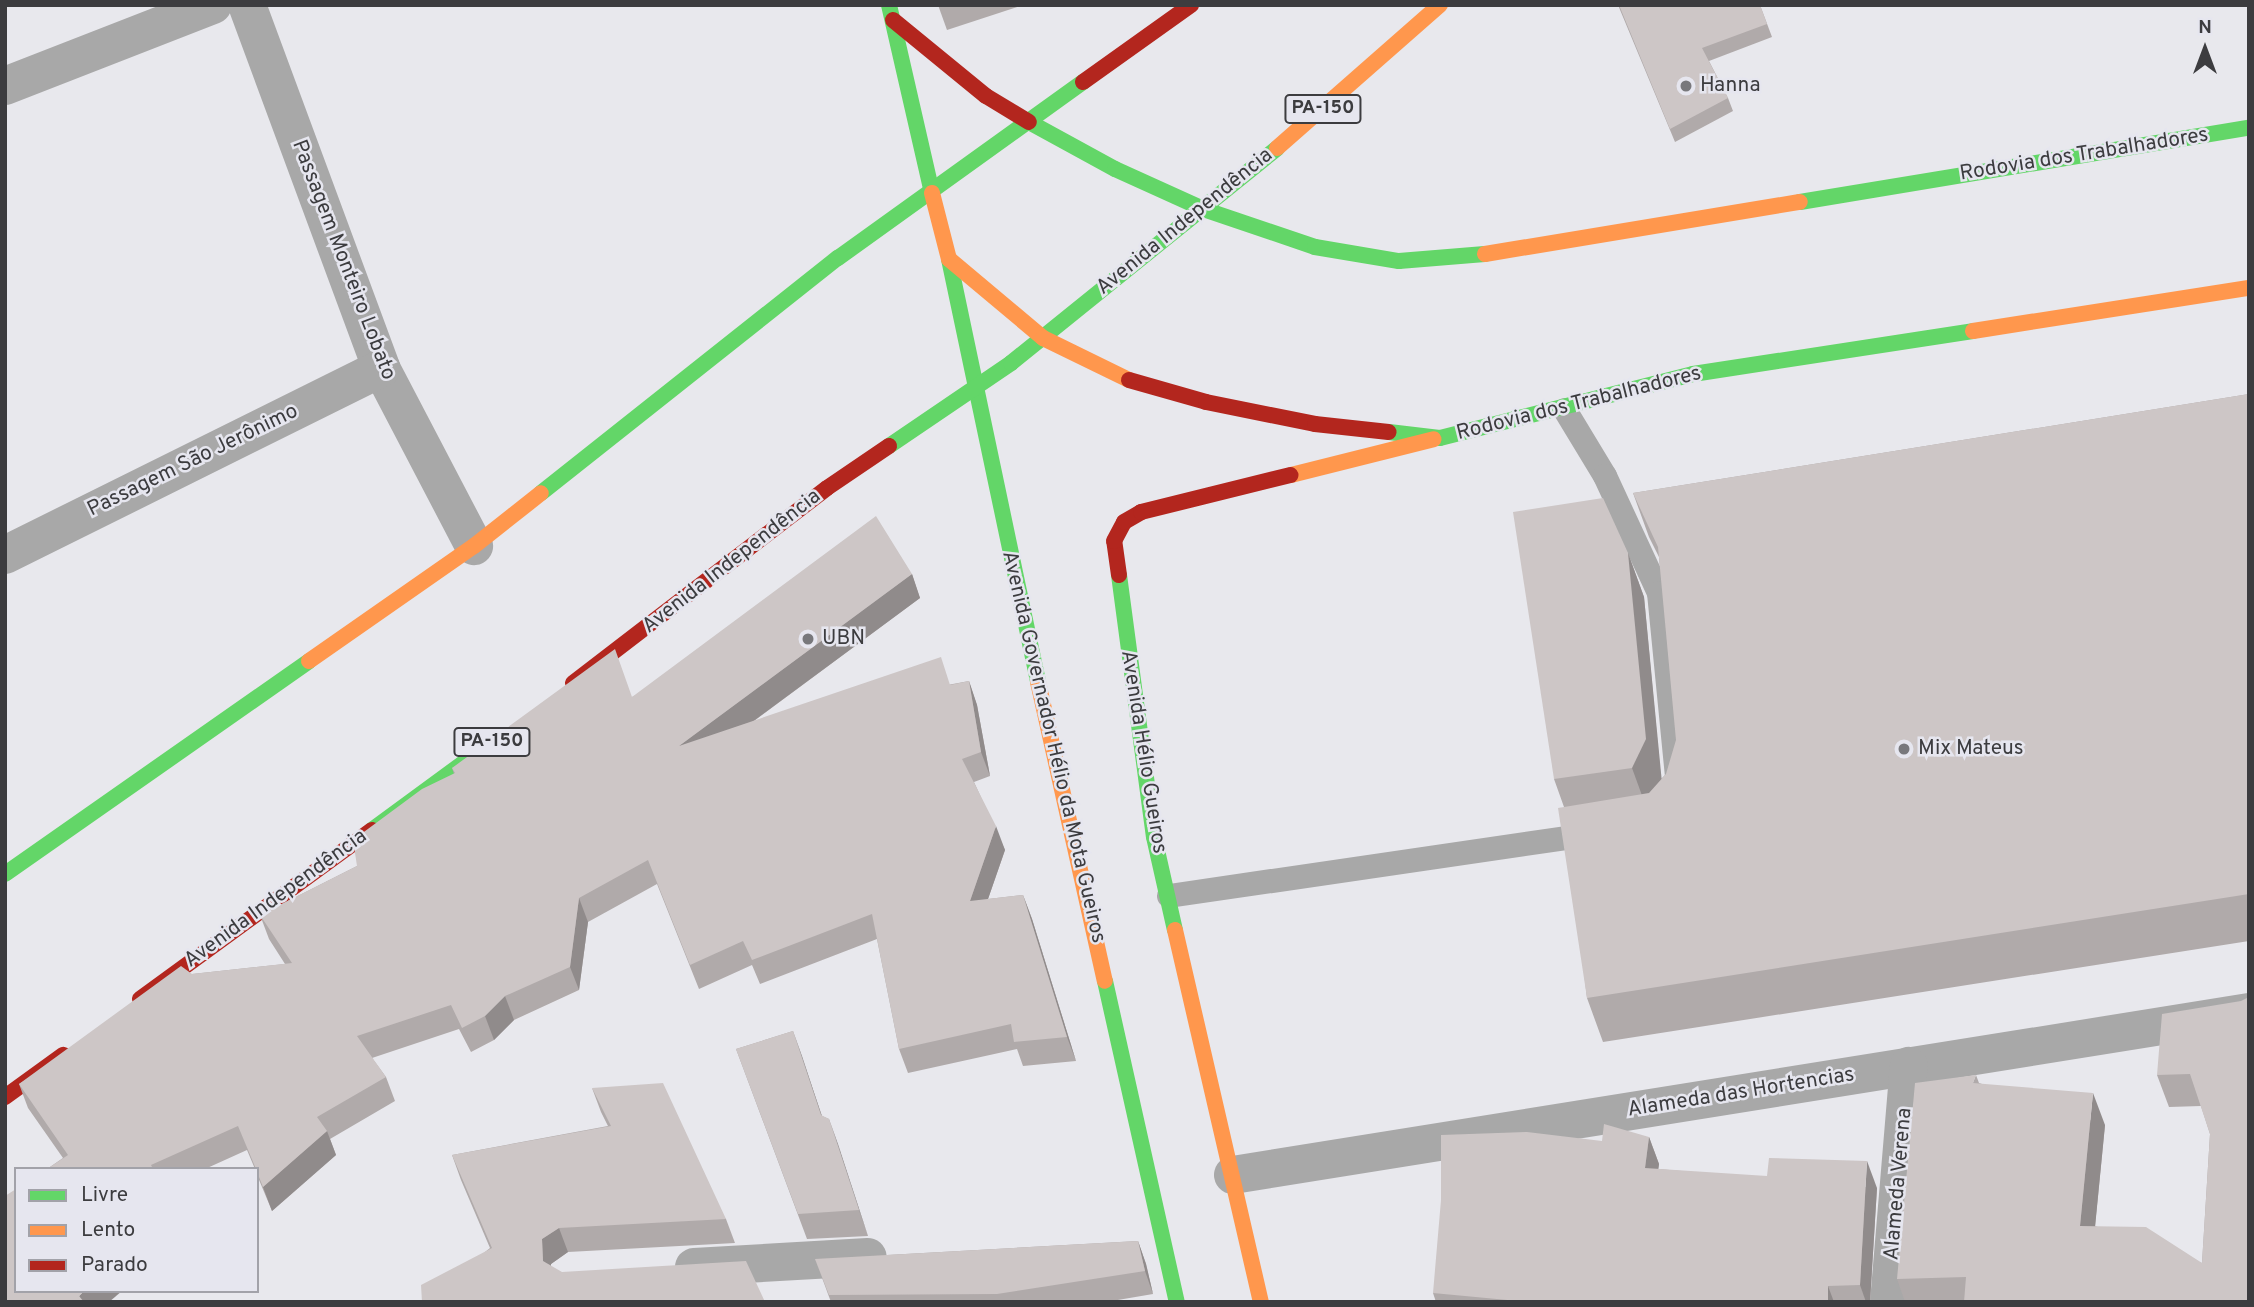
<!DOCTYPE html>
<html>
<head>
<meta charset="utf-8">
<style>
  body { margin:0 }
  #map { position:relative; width:2254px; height:1307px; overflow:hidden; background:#e8e8ed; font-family:Overpass,sans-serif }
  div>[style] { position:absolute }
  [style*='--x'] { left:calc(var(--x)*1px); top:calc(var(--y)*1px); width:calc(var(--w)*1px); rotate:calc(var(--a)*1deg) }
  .lane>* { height:24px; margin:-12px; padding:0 12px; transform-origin:12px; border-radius:12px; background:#a8a8a8 }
  .street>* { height:38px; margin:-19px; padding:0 19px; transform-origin:19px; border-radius:19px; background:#a8a8a8 }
  .fast>* { height:16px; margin:-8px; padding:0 8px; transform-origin:8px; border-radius:8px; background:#63d668 }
  .slow>* { height:16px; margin:-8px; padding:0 8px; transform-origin:8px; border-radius:8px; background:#ff974d }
  .jam>* { height:16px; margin:-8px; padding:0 8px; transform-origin:8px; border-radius:8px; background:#b3261e }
  .wall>* { inset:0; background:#b0aaaa }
  .shaded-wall>* { inset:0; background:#908b8b }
  .building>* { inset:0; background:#cdc6c6 }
  .dots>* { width:19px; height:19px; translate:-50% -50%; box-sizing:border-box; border:4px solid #e6e6ef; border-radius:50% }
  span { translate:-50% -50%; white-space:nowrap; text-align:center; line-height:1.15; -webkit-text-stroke:5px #e6e6ef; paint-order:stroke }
  .shield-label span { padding:2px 5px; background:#e6e6ef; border:2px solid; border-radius:5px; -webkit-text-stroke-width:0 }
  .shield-label { font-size:19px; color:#3c3c3f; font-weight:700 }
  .poi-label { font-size:21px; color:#3c3c3f }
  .left { translate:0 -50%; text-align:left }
  .street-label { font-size:21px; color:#3c3c3f }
  .frame { position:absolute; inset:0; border:7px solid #3c3c3f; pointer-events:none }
  .legend { position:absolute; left:14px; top:1167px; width:245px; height:126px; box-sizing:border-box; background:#e6e6ef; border:2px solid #a2a2a9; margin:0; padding:9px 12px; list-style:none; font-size:21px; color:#3c3c3f }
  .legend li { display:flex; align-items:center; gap:14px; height:35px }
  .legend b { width:35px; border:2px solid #a2a2a9 }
  .north { position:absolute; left:2170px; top:14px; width:70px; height:70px; -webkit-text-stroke:5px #e6e6ef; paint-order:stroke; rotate:0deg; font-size:19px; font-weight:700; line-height:28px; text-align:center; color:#3c3c3f }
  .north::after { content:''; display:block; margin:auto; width:24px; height:32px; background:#3c3c3f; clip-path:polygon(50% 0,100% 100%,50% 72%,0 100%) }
</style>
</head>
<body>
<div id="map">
  <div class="lane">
    <div style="--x:1565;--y:410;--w:77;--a:58.8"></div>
    <div style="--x:1605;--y:476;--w:129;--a:65.2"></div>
    <div style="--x:1659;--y:593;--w:186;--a:84.4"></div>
    <div style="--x:1169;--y:896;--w:429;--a:-8.3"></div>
  </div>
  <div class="street">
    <div style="--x:247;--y:5;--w:387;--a:69.7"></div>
    <div style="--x:381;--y:368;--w:201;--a:62.4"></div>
    <div style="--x:5;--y:86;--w:223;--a:-21.3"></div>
    <div style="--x:5;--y:555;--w:420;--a:-26.4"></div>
    <div style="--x:1233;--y:1175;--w:1029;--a:-9.11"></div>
    <div style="--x:694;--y:1267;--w:174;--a:-3.3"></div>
    <div style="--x:1889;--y:1302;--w:237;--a:-85.2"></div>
  </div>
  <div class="fast">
    <div style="--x:889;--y:5;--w:193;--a:77.1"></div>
    <div style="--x:1029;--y:122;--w:98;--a:28.7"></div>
    <div style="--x:1115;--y:169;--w:97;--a:24.4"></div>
    <div style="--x:1203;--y:209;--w:118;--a:18.7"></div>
    <div style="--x:1315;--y:247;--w:85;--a:9.5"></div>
    <div style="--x:1399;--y:261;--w:86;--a:-4.7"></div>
    <div style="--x:1800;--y:202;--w:455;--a:-9.4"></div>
    <div style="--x:949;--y:259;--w:432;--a:78.1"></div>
    <div style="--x:1389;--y:432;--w:51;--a:6.7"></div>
    <div style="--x:1440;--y:438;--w:261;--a:-14.2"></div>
    <div style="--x:1693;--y:374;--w:283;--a:-8.7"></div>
    <div style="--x:889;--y:446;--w:148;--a:-34.2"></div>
    <div style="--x:1011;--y:363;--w:342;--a:-38.9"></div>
    <div style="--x:541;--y:493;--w:379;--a:-38.4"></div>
    <div style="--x:838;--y:258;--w:302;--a:-35.7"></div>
    <div style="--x:1119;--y:575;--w:264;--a:82.4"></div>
    <div style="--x:1154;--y:837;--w:95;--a:77.3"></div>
    <div style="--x:372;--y:830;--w:154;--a:-36.3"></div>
    <div style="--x:5;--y:874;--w:371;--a:-35"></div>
    <div style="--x:1105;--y:981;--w:329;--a:77.4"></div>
  </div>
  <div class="slow">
    <div style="--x:1277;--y:148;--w:217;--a:-41.3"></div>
    <div style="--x:932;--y:193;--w:68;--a:75.6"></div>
    <div style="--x:949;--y:259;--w:123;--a:40"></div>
    <div style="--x:1043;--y:338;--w:96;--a:26"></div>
    <div style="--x:1485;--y:254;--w:319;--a:-9.4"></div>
    <div style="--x:1973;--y:331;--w:279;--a:-8.9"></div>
    <div style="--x:1291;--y:475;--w:147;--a:-14.1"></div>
    <div style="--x:309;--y:661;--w:201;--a:-34.9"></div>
    <div style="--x:474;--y:546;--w:85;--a:-38.3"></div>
    <div style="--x:1038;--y:682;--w:306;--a:77.4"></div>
    <div style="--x:1175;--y:930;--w:382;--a:77"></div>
  </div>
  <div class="jam">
    <div style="--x:893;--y:20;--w:120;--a:39.3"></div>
    <div style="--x:986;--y:96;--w:50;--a:31.2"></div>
    <div style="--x:1083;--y:82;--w:133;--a:-35.5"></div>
    <div style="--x:1129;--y:380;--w:80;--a:15.9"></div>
    <div style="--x:1206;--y:402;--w:111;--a:11.4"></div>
    <div style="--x:1315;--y:424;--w:74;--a:6.2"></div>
    <div style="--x:1119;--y:575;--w:34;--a:-98"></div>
    <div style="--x:1114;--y:541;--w:21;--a:-62"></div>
    <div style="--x:1124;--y:522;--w:20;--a:-30"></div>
    <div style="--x:1141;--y:512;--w:154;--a:-13.9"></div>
    <div style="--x:573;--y:683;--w:320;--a:-37.5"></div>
    <div style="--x:827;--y:488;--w:75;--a:-34.1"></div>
    <div style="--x:140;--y:999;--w:287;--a:-36.1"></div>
    <div style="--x:5;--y:1097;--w:72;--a:-35.9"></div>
  </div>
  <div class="wall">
    <div style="clip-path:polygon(938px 5px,1023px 5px,947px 30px)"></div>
    <div style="clip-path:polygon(1618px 5px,1760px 5px,1772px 37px,1709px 61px,1728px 98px,1733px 111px,1675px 142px)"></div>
    <div style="clip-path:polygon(2249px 394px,2249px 941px,1603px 1042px,1587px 998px,1564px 807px,1554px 779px,1628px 553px,1644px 597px,1661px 779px,1666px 774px,1676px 740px,1659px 557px,1649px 537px,1633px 493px)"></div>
    <div style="clip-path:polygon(912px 574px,920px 598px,754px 721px,969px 681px,977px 705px,990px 776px,974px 782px,1005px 850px,988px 899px,1023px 895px,1032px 919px,1076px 1061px,1023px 1066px,1017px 1049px,908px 1073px,899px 1049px,877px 939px,760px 984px,752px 965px,699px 989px,657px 884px,588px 922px,579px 990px,514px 1020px,494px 1040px,471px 1052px,459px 1029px,372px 1058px,386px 1077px,395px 1101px,330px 1139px,336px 1155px,272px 1211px,257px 1175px,257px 1169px,255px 1169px,247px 1150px,205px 1169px,47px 1169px,63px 1158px,28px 1108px,19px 1084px,192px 974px,285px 964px,269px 939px,260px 915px,357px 866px,454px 774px,452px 768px,632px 697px)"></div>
    <div style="clip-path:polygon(2241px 1001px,2249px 1302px,1905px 1302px,1897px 1279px,1976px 1075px,1979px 1083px,2105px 1125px,2095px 1226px,2202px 1263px,2210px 1134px,2201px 1106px,2169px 1107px,2157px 1075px)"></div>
    <div style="clip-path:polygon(793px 1031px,822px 1116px,829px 1119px,868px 1236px,807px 1239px,736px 1049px)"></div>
    <div style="clip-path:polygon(592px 1088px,726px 1219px,735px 1243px,568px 1252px,551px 1264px,551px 1266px,422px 1302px,490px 1248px,461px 1180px,452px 1155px,608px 1126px,601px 1112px)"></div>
    <div style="clip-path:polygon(1649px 1137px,1659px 1164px,1658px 1169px,1877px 1188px,1870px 1302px,1436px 1302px,1433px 1293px)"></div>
    <div style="clip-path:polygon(1138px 1241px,1146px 1264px,1153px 1294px,1106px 1302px,831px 1302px,815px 1259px)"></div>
  </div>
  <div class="shaded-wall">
    <div style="clip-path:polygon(1628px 553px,1644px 597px,1662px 783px,1648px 812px,1632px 768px)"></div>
    <div style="clip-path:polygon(912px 574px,920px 598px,687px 770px,679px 746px)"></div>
    <div style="clip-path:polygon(969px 681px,977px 705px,990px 776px,981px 752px)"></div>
    <div style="clip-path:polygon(996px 826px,1005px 850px,979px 925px,970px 901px)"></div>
    <div style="clip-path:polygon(1023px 895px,1032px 919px,1076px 1061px,1067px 1037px)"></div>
    <div style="clip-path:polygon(579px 898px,588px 922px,579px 990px,570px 967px)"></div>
    <div style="clip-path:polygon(505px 996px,514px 1020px,494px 1040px,485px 1016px)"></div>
    <div style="clip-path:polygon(793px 1031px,802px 1056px,830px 1141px,821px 1115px)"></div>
    <div style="clip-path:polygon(2093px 1093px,2105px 1125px,2092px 1258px,2080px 1226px)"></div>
    <div style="clip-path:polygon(829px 1119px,838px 1144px,868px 1236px,859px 1210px)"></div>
    <div style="clip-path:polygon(327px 1131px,336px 1155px,272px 1211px,263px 1187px)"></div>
    <div style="clip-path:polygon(1649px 1137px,1659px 1164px,1655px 1195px,1645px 1168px)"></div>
    <div style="clip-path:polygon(1867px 1161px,1877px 1188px,1870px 1302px,1866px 1302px,1860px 1285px)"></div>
    <div style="clip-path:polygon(559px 1228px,568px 1252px,551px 1264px,551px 1285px,543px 1261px,542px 1239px)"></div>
    <div style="clip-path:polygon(1138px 1241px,1146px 1264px,1153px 1294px,1145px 1271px)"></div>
    <div style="clip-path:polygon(1828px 1286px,1834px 1302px,1828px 1302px)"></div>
    <div style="clip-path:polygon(84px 1291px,122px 1291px,109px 1302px,81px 1302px,79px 1296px)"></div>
  </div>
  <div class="building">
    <div style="clip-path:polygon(1619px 5px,1760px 5px,1767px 24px,1702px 48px,1728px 98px,1670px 129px)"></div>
    <div style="clip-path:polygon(2249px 394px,2249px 894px,1587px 998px,1558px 808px,1649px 793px,1666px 774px,1676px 740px,1658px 547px,1633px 493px)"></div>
    <div style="clip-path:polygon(1603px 498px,1628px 553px,1646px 739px,1632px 768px,1554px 779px,1513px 512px)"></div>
    <div style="clip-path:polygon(876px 516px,912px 574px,679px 746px,941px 657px,950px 685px,969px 681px,981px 752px,962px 759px,996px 826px,970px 901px,1023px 895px,1067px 1037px,1014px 1042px,1011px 1024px,899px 1049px,872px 914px,752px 960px,743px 941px,690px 965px,648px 860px,579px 898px,570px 967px,505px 996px,485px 1016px,462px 1028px,451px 1005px,357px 1036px,386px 1077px,317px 1117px,327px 1131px,263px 1187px,257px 1172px,257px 1169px,256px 1169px,238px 1126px,151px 1165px,153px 1169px,47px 1169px,68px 1155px,19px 1084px,181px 966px,192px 974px,292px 963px,260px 915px,357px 866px,353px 840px,422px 789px,455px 773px,452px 768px,615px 649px,632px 697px)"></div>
    <div style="clip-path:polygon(2249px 997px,2249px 1302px,1964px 1302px,1966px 1277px,1897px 1279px,1915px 1083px,1976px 1075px,1973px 1083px,2093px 1093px,2080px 1226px,2146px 1227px,2202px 1263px,2210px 1134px,2190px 1074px,2157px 1075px,2162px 1014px,2241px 1001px)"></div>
    <div style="clip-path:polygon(793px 1031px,821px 1115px,829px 1119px,859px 1210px,798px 1214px,736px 1049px)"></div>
    <div style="clip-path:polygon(663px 1083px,726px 1219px,559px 1228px,542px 1239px,543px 1261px,562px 1272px,746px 1261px,765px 1302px,422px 1302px,421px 1285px,492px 1248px,452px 1155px,611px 1126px,592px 1088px)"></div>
    <div style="clip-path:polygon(1604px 1124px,1649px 1137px,1645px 1168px,1767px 1176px,1769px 1158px,1867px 1161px,1860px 1285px,1828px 1286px,1828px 1302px,1528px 1302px,1433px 1293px,1441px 1200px,1441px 1135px,1527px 1132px,1602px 1141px)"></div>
    <div style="clip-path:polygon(16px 1189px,16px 1291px,84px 1291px,79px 1296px,84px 1302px,5px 1302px,5px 1196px)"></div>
    <div style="clip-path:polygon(1138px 1241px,1145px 1271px,997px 1294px,829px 1295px,815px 1259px)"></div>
  </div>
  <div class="dots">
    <div style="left:1686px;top:86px;background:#78787c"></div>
    <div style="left:808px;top:639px;background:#78787c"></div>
    <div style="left:1904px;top:749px;background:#78787c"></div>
  </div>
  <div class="shield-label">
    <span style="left:1323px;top:109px">PA-150</span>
    <span style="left:492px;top:742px">PA-150</span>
  </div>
  <div class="poi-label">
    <span class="left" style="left:1700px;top:86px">Hanna</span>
    <span class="left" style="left:822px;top:639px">UBN</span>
    <span class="left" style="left:1918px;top:749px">Mix Mateus</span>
  </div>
  <div class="street-label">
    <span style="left:2084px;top:155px;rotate:-9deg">Rodovia dos Trabalhadores</span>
    <span style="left:1185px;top:222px;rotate:-39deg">Avenida Independência</span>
    <span style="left:343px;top:260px;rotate:69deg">Passagem Monteiro Lobato</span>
    <span style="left:1579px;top:404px;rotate:-14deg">Rodovia dos Trabalhadores</span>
    <span style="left:193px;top:461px;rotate:-26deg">Passagem São Jerônimo</span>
    <span style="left:732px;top:562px;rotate:-38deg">Avenida Independência</span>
    <span style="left:1053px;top:747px;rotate:77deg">Avenida Governador Hélio da Mota Gueiros</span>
    <span style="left:1143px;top:752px;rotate:81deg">Avenida Hélio Gueiros</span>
    <span style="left:276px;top:899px;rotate:-36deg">Avenida Independência</span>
    <span style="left:1741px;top:1093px;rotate:-9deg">Alameda das Hortencias</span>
    <span style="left:1899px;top:1184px;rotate:-85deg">Alameda Verena</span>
  </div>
  <div class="frame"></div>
  <ul class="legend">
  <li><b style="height:9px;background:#63d668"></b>Livre</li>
  <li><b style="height:9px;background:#ff974d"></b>Lento</li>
  <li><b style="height:9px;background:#b3261e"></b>Parado</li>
  </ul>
  <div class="north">N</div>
</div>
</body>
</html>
